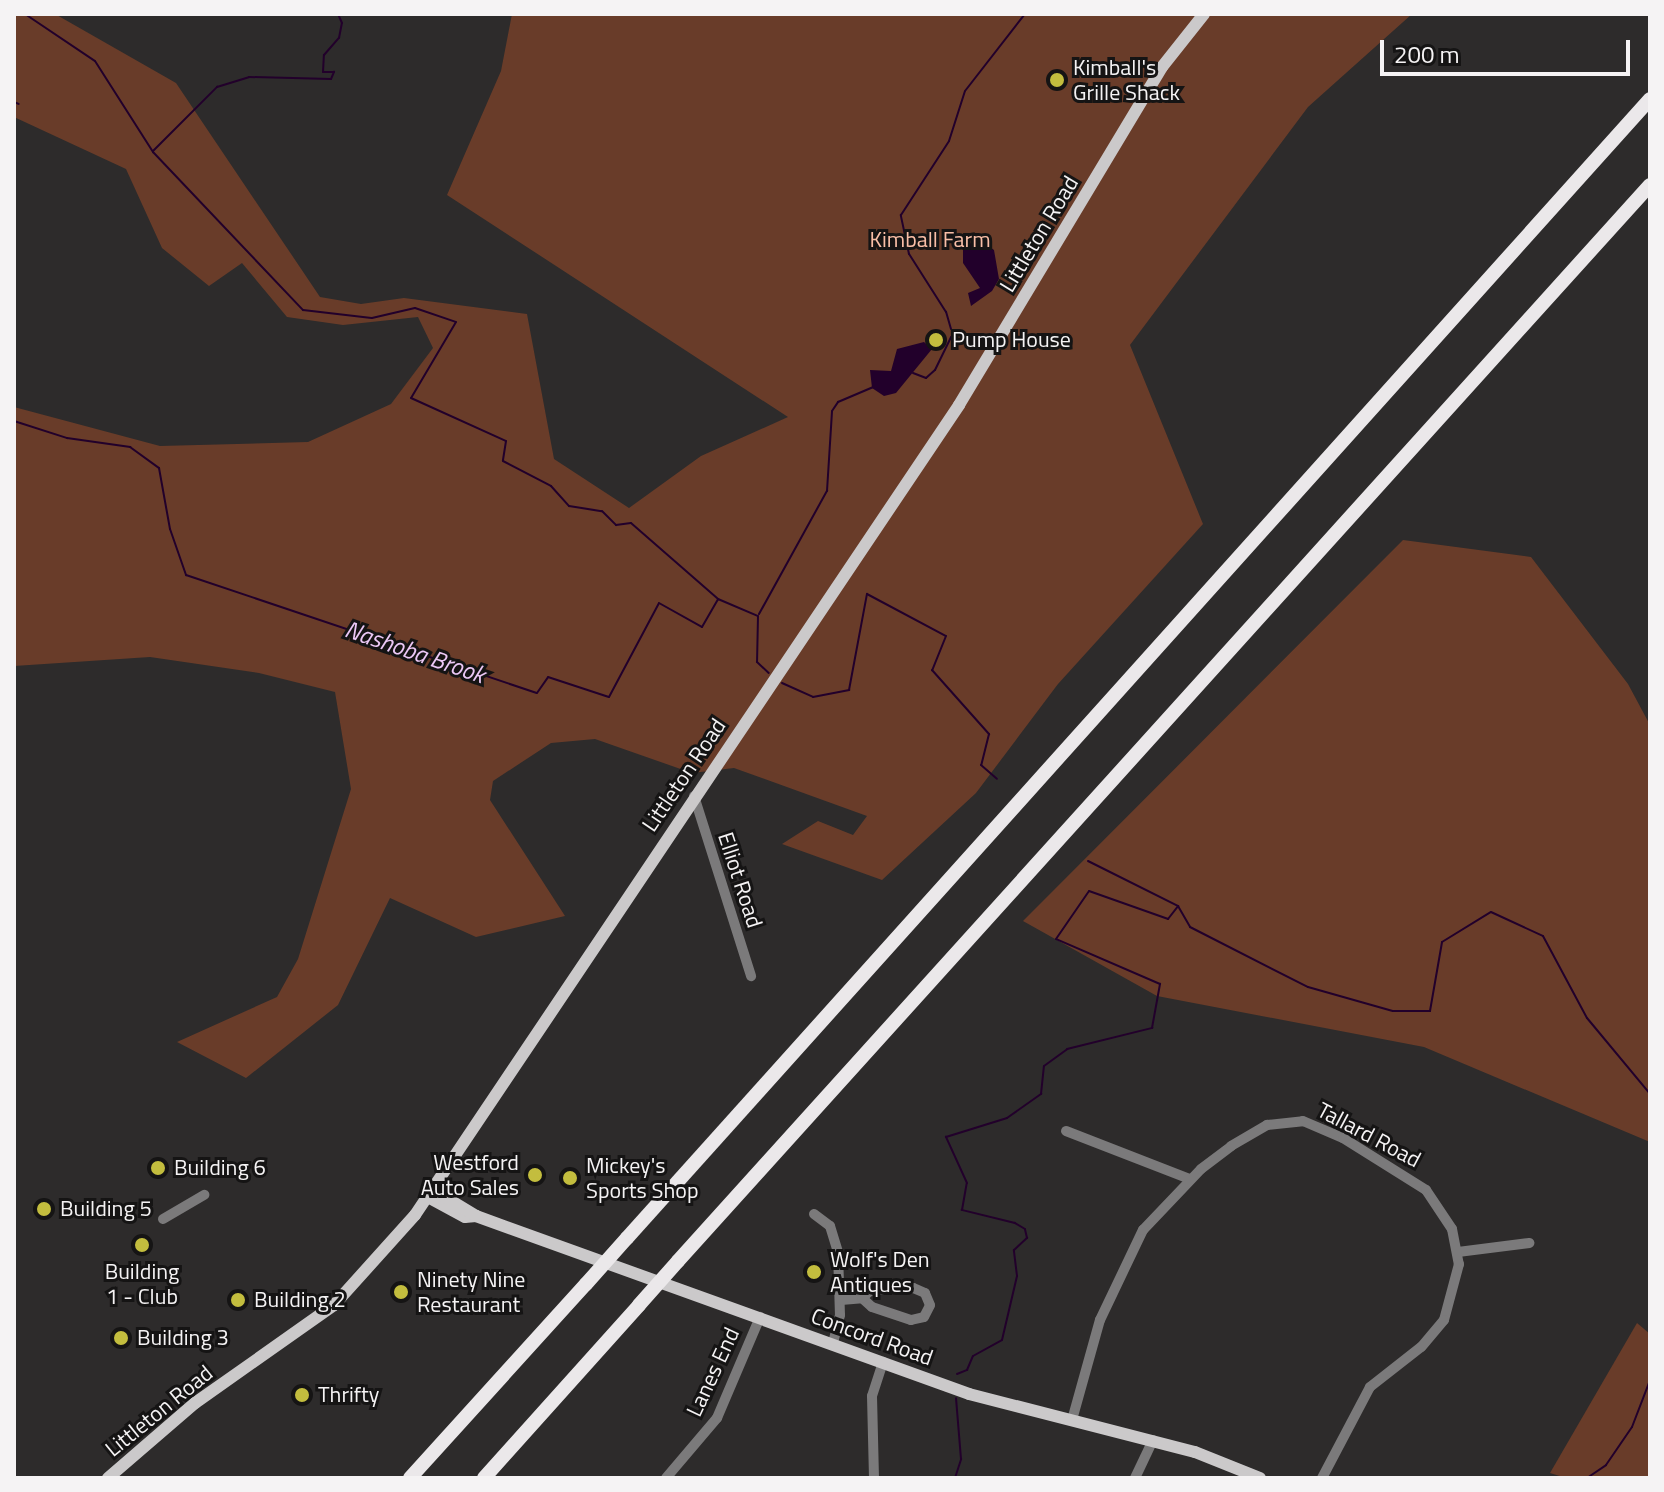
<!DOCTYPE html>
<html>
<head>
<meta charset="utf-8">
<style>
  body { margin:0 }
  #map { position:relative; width:1664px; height:1492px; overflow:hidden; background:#2d2b2b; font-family:"Titillium Web",sans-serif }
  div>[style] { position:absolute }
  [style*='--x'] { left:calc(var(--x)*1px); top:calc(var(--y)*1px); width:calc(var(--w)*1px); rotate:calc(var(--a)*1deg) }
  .green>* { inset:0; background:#693c29 }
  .water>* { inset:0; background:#22002b }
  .stream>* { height:2px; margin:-1px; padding:0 1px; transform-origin:1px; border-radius:1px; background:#22002b }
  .minor>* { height:10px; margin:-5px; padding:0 5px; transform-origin:5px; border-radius:5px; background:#7b7a7b }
  .major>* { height:12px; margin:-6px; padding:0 6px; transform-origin:6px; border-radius:6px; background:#cbc9ca }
  .highway>* { height:14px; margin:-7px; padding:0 7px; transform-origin:7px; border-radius:7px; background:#ebe8ea }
  .highway-bridge>* { height:14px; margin:-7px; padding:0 7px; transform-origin:7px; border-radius:7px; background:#ebe8ea }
  .dots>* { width:22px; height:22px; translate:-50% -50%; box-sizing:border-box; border:4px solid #151414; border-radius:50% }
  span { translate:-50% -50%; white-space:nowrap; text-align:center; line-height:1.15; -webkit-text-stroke:6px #151414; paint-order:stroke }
  .poi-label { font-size:22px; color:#f5f3f4 }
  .left { translate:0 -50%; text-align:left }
  .right { translate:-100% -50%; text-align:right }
  .street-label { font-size:22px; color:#f5f3f4 }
  .park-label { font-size:22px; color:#f9bfa7 }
  .water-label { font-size:24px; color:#ecc8f6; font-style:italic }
  .frame { position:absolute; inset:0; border:16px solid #f5f3f4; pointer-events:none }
  .scale { position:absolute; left:1380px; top:40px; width:250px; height:36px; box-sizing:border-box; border:4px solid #f5f3f4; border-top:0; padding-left:10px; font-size:24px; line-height:28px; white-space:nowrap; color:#f5f3f4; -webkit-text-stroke:6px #151414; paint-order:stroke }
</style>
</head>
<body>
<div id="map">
  <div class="green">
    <div style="clip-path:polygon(14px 14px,55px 14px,176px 83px,320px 297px,361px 304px,404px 298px,527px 314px,554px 459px,629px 508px,701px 456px,788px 417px,447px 195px,501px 71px,512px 14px,1412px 14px,1308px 107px,1130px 345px,1203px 524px,1058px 684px,976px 793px,882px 880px,782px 844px,818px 821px,853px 835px,867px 816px,734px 768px,692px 773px,595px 739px,551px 743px,493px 781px,490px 800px,565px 916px,476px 937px,390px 898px,338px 1005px,246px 1078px,177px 1042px,277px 997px,298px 959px,351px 789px,335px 692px,259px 673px,150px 657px,14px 666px,14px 407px,160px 446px,308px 442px,391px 404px,433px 348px,418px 317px,343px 325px,287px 317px,242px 263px,209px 286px,162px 248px,126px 169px,14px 117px)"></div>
    <div style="clip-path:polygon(1403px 540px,1531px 557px,1628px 684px,1650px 725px,1650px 1142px,1424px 1047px,1157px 996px,1023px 921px)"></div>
    <div style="clip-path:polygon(1637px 1323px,1650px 1334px,1650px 1478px,1566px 1478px,1550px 1473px)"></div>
  </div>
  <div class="water">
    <div style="clip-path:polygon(979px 239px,994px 250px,999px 279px,992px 291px,971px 306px,968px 293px,980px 288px,963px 263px,963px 247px)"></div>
    <div style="clip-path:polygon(924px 342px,932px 349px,896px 393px,884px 396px,872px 388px,870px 370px,891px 371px,897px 349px)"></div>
  </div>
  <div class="stream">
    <div style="--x:25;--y:14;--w:84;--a:33.9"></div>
    <div style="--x:95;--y:61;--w:108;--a:57.5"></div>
    <div style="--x:153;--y:152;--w:218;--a:46.5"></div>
    <div style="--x:303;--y:310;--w:69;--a:6.6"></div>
    <div style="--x:372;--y:318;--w:44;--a:-13.1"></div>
    <div style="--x:415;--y:308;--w:43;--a:18.9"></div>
    <div style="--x:456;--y:322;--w:88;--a:120.6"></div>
    <div style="--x:411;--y:398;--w:104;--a:24.4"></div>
    <div style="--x:506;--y:441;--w:20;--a:99"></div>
    <div style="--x:503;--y:461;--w:54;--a:27.5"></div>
    <div style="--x:551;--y:486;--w:27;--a:48"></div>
    <div style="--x:569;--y:506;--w:33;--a:9"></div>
    <div style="--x:602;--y:511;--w:20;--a:45"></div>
    <div style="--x:616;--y:525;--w:15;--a:-8"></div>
    <div style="--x:631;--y:523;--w:116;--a:41.1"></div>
    <div style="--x:14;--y:102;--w:5;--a:22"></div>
    <div style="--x:153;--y:151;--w:91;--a:-45"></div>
    <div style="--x:217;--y:87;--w:34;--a:-17"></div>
    <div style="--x:249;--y:77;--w:82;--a:1.4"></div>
    <div style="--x:331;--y:79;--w:8;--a:-67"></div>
    <div style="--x:334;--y:72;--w:11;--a:180"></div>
    <div style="--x:323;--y:72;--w:17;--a:-87"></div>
    <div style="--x:324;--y:55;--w:23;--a:-49"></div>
    <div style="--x:339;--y:38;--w:15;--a:-79"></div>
    <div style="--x:342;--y:23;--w:10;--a:-114"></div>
    <div style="--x:951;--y:329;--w:18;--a:-106"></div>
    <div style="--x:946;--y:312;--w:69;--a:-122.5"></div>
    <div style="--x:909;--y:254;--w:40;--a:-102"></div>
    <div style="--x:901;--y:215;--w:88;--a:-57"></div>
    <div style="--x:949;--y:141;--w:52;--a:-72.3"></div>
    <div style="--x:965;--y:91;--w:98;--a:-52.1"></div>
    <div style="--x:913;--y:373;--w:14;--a:21"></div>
    <div style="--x:926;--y:378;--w:12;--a:-42"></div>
    <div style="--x:935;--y:370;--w:37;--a:-64"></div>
    <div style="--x:14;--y:421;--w:56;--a:17.8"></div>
    <div style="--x:67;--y:438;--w:64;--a:8.1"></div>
    <div style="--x:130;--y:447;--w:36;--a:36"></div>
    <div style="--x:159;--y:468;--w:62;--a:79.8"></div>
    <div style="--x:170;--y:529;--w:49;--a:70.8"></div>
    <div style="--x:186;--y:575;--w:370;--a:18.6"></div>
    <div style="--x:537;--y:693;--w:19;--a:-55"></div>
    <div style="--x:548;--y:677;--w:64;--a:18.2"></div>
    <div style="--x:609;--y:697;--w:106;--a:-62"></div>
    <div style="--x:659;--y:603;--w:49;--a:29.2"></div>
    <div style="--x:702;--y:627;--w:32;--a:-60"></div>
    <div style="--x:718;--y:599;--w:43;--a:23"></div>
    <div style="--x:758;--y:616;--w:46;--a:91.2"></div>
    <div style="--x:757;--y:662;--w:16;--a:43"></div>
    <div style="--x:759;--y:614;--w:141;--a:-61.1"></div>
    <div style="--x:827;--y:491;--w:80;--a:-86.4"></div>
    <div style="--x:832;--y:411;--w:11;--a:-56"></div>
    <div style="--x:838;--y:402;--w:39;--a:-23"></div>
    <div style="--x:782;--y:683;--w:34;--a:24"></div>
    <div style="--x:813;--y:697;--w:37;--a:-11"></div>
    <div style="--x:849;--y:690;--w:98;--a:-79.4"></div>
    <div style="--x:867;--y:594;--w:89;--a:28"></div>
    <div style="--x:946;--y:636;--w:37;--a:112"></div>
    <div style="--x:932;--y:670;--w:86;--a:48.3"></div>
    <div style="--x:989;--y:734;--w:32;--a:104"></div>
    <div style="--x:981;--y:765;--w:21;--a:41"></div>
    <div style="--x:1088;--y:861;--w:101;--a:26.6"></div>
    <div style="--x:1178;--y:906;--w:24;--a:60"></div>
    <div style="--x:1190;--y:927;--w:132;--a:27"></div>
    <div style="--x:1308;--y:987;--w:88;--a:15.8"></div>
    <div style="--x:1393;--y:1011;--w:37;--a:0"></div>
    <div style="--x:1430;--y:1011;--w:70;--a:-80.1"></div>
    <div style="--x:1442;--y:942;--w:57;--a:-31.5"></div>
    <div style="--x:1491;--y:912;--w:57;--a:24.8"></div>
    <div style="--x:1543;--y:936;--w:93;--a:61.8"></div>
    <div style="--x:1587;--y:1018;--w:99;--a:50.3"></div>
    <div style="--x:957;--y:1374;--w:11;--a:-22"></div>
    <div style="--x:967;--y:1370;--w:15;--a:-67"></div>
    <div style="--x:973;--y:1356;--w:33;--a:-29"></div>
    <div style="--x:1002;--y:1340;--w:66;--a:-76.8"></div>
    <div style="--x:1017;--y:1276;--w:26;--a:-97"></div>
    <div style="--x:1014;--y:1250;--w:18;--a:-43"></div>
    <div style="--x:1027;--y:1238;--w:9;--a:-103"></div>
    <div style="--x:1025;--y:1229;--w:12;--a:-149"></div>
    <div style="--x:1015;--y:1223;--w:55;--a:-166.2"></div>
    <div style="--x:962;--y:1210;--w:27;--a:-80"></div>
    <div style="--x:967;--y:1183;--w:51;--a:-114.5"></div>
    <div style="--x:946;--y:1137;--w:64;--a:-17.3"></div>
    <div style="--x:1007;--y:1118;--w:42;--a:-35.2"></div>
    <div style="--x:1041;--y:1094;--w:28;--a:-84"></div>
    <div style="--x:1044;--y:1066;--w:29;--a:-36"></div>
    <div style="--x:1067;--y:1049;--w:88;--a:-13.9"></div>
    <div style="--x:1152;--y:1028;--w:45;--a:-79.7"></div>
    <div style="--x:1160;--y:984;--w:113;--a:-156.6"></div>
    <div style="--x:1056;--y:939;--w:58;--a:-55.5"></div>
    <div style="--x:1089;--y:891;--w:84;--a:19.5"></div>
    <div style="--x:1168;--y:919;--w:16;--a:-52"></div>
    <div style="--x:955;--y:1478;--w:20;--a:-72"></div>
    <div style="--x:961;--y:1459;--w:61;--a:-94.7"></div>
    <div style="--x:1587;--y:1478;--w:23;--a:-34"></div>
    <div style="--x:1606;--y:1465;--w:46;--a:-55.6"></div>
    <div style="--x:1632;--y:1427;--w:50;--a:-69"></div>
  </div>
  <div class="minor">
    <div style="--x:694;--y:796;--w:189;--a:72.4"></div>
    <div style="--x:1066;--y:1131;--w:133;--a:21.2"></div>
    <div style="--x:814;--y:1214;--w:20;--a:37"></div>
    <div style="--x:830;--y:1226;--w:27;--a:73"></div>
    <div style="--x:838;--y:1252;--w:63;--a:88.2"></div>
    <div style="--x:840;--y:1315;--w:30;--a:104"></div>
    <div style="--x:163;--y:1219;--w:48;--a:-30.3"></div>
    <div style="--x:1458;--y:1252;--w:72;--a:-7.2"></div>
    <div style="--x:841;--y:1300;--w:21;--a:-5"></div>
    <div style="--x:862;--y:1298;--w:13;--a:42"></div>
    <div style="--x:872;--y:1307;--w:41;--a:18.4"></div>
    <div style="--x:911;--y:1320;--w:13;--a:-13"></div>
    <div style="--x:924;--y:1317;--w:13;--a:-63"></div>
    <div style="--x:930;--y:1305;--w:13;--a:-113"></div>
    <div style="--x:925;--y:1293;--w:13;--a:-157"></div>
    <div style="--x:913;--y:1288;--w:42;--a:177.3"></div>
    <div style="--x:871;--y:1290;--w:12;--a:138"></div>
    <div style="--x:1072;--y:1420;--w:104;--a:-74.4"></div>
    <div style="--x:1100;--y:1320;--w:100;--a:-64.5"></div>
    <div style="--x:1143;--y:1230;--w:84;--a:-46.4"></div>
    <div style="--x:1201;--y:1169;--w:38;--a:-37"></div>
    <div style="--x:1231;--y:1146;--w:42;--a:-30.3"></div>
    <div style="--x:1267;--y:1125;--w:36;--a:-6"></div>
    <div style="--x:1303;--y:1121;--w:43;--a:23"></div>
    <div style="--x:1343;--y:1138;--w:98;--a:32.1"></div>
    <div style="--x:1426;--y:1190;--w:47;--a:56.3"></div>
    <div style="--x:1452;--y:1229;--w:36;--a:79"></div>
    <div style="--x:1459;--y:1264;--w:58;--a:105"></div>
    <div style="--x:1444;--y:1320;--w:35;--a:130"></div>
    <div style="--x:1421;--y:1347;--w:65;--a:141.9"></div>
    <div style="--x:1370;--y:1387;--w:103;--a:117.8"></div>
    <div style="--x:666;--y:1478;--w:79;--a:-49.6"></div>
    <div style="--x:717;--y:1418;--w:110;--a:-66.9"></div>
    <div style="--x:874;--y:1478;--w:82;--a:-91.4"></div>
    <div style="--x:872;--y:1396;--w:36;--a:-72"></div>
    <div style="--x:1135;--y:1478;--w:42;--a:-64.7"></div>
  </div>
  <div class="major">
    <div style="--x:426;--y:1196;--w:44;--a:28.3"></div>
    <div style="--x:465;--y:1217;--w:11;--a:-5"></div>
    <div style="--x:476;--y:1216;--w:524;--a:19.85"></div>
    <div style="--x:969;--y:1394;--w:233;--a:14.4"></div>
    <div style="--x:1195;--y:1452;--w:70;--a:21.8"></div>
    <div style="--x:426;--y:1196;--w:17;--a:0"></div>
    <div style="--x:443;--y:1196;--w:39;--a:31"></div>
    <div style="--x:108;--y:1478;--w:115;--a:-40.8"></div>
    <div style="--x:195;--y:1403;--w:170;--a:-35.2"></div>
    <div style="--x:334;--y:1305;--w:121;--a:-48"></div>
    <div style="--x:415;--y:1215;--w:976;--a:-56.11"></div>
    <div style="--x:959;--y:405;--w:394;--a:-59"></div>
    <div style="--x:1162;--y:67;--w:68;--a:-51.6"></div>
  </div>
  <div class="highway">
    <div style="--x:627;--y:1238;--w:1531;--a:-48.07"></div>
    <div style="--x:678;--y:1261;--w:1450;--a:-47.91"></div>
    <div style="--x:410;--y:1478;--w:262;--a:-47.8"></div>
    <div style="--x:484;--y:1478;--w:232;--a:-48.1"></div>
  </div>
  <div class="highway-bridge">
    <div style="--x:586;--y:1284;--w:62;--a:-48.3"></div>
    <div style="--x:639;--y:1305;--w:59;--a:-48.4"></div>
  </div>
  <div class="dots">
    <div style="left:1057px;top:80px;background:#c3bd3e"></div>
    <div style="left:936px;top:340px;background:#c3bd3e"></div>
    <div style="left:158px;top:1168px;background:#c3bd3e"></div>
    <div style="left:535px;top:1175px;background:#c3bd3e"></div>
    <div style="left:570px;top:1178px;background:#c3bd3e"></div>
    <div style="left:44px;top:1209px;background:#c3bd3e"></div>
    <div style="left:142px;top:1245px;background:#c3bd3e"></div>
    <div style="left:814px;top:1272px;background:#c3bd3e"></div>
    <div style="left:401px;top:1292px;background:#c3bd3e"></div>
    <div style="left:238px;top:1300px;background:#c3bd3e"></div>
    <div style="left:121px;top:1338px;background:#c3bd3e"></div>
    <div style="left:302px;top:1395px;background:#c3bd3e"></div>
  </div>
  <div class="poi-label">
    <span class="left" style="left:1073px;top:80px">Kimball's<br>Grille Shack</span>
    <span class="left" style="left:952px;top:340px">Pump House</span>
    <span class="right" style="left:519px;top:1175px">Westford<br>Auto Sales</span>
    <span class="left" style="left:586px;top:1178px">Mickey's<br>Sports Shop</span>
    <span class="left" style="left:174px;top:1168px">Building 6</span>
    <span class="left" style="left:60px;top:1209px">Building 5</span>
    <span class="left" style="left:830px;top:1272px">Wolf's Den<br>Antiques</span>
    <span style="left:142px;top:1284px">Building<br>1 - Club</span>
    <span class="left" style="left:417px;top:1292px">Ninety Nine<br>Restaurant</span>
    <span class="left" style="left:254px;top:1300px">Building 2</span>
    <span class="left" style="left:137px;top:1338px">Building 3</span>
    <span class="left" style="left:318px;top:1395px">Thrifty</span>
  </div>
  <div class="street-label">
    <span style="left:1039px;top:234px;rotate:-59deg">Littleton Road</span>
    <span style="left:684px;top:775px;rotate:-56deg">Littleton Road</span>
    <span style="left:740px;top:880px;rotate:72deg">Elliot Road</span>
    <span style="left:1369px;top:1135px;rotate:28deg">Tallard Road</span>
    <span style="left:872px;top:1337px;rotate:20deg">Concord Road</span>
    <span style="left:713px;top:1372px;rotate:-65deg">Lanes End</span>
    <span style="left:159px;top:1411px;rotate:-39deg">Littleton Road</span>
  </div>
  <div class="park-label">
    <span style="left:930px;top:240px">Kimball Farm</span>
  </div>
  <div class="water-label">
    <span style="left:415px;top:652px;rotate:19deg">Nashoba Brook</span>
  </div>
  <div class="frame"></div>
  <div class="scale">200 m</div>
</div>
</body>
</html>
